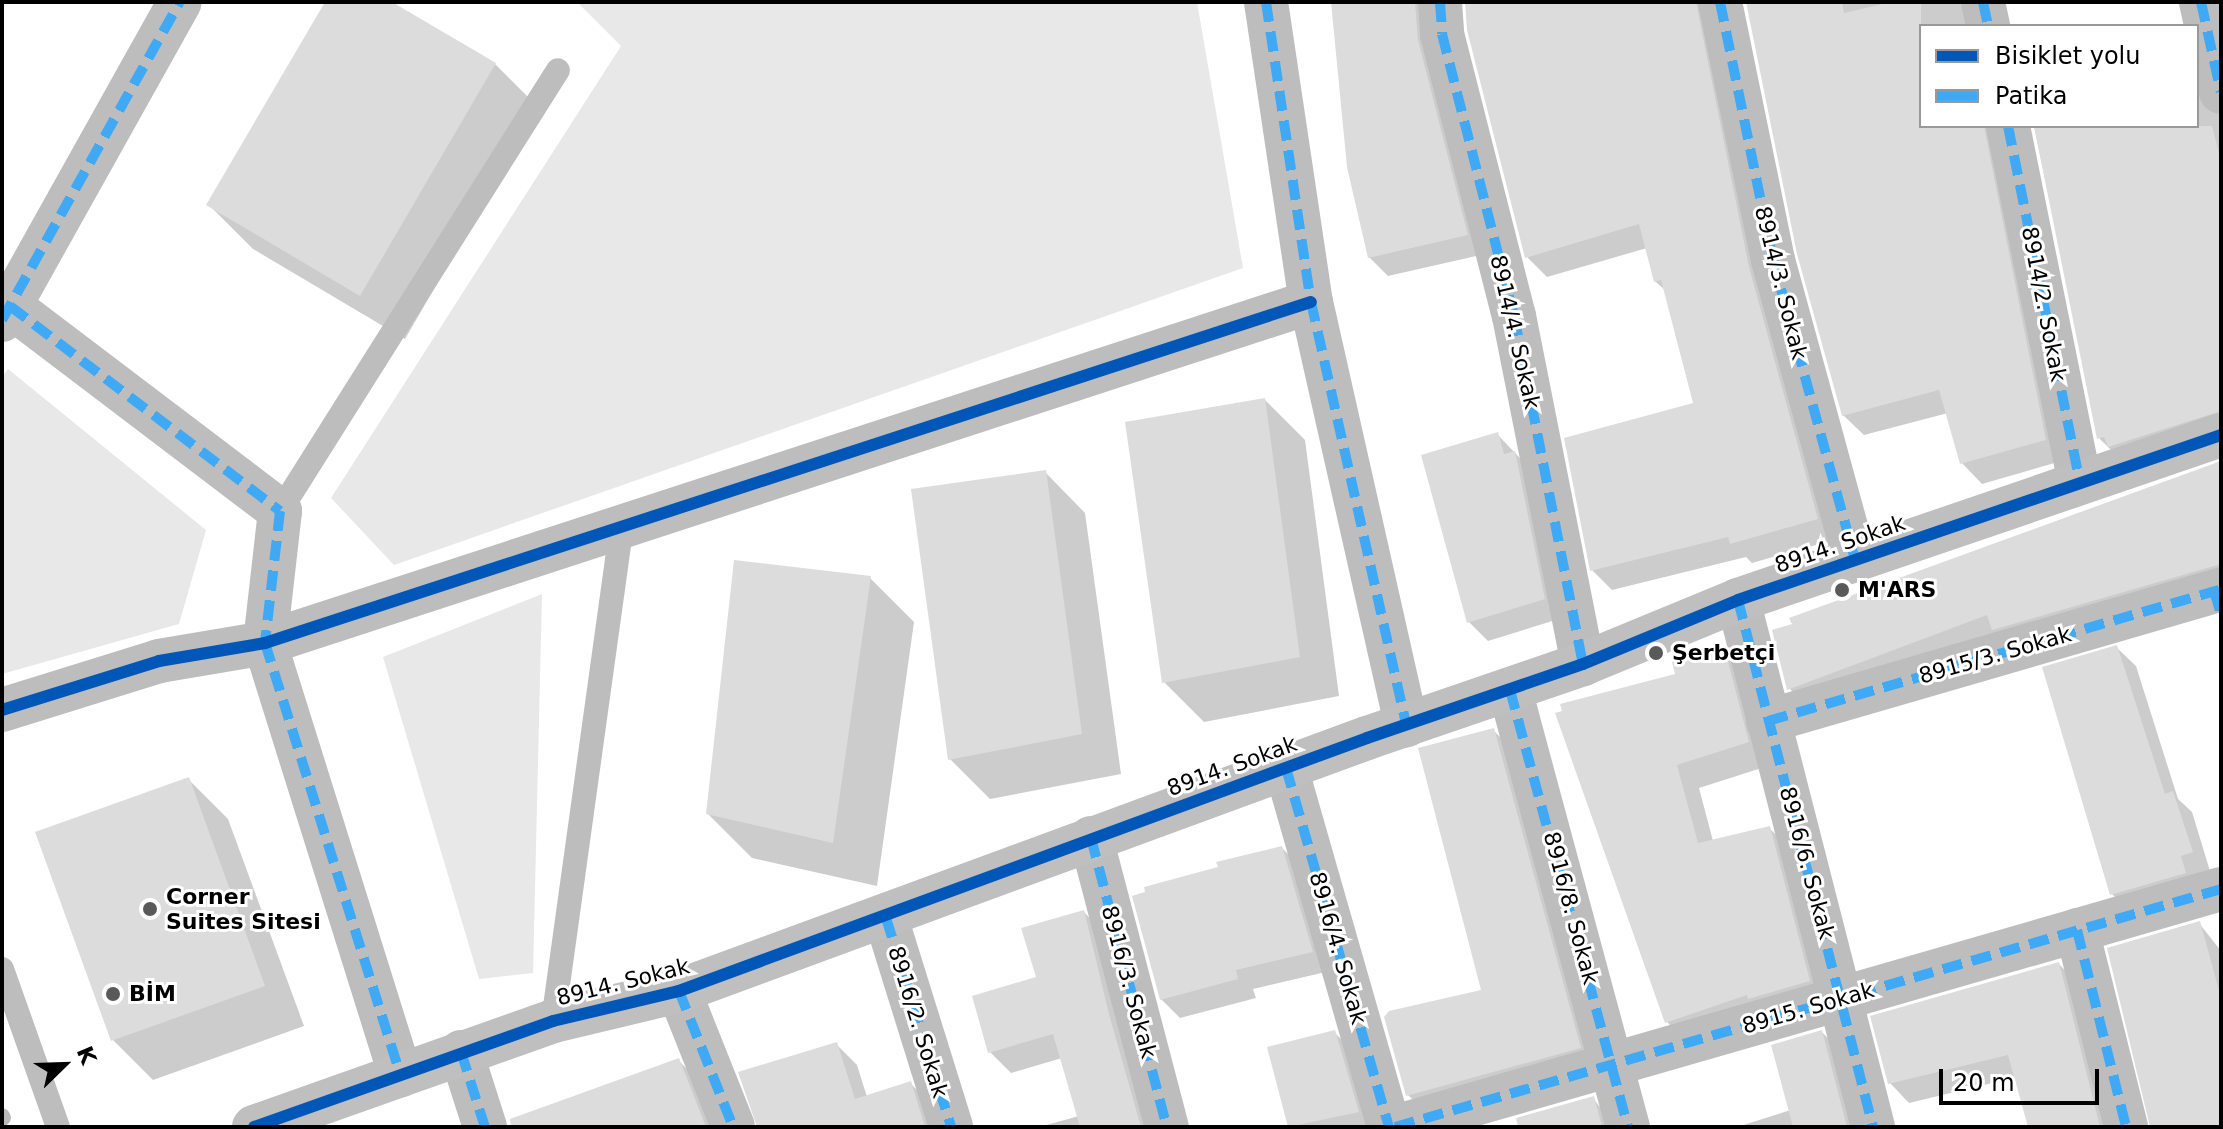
<!DOCTYPE html>
<html>
<head>
<meta charset="utf-8">
<style>
  body { margin:0 }
  #map { position:relative; width:2223px; height:1129px; overflow:hidden; background:#fff; font-family:"DejaVu Sans",sans-serif }
  div>[style] { position:absolute }
  [style*='--x'] { left:calc(var(--x)*1px); top:calc(var(--y)*1px); width:calc(var(--w)*1px); rotate:calc(var(--a)*1deg) }
  .green>* { inset:0; background:#e8e8e8 }
  .shadow>* { inset:0; background:#0003 }
  .stream>* { height:16px; margin:-8px; padding:0 8px; transform-origin:8px; border-radius:8px; background:#bababa }
  .building>* { inset:0; background:#dcdcdc }
  .lane>* { height:24px; margin:-12px; padding:0 12px; transform-origin:12px; border-radius:12px; background:#bdbdbd }
  .street>* { height:44px; margin:-22px; padding:0 22px; transform-origin:22px; border-radius:22px; background:#bdbdbd }
  .secondary>* { height:44px; margin:-22px; padding:0 22px; transform-origin:22px; border-radius:22px; background:#bfbfbf }
  .quiet>* { height:10px; margin-top:-5px; transform-origin:0; background:repeating-linear-gradient(90deg,#3fa9f5 0 20px,transparent 0 30px) }
  .cycleway>* { height:12px; margin:-6px; padding:0 6px; transform-origin:6px; border-radius:6px; background:#0057b8 }
  .dots>* { width:22px; height:22px; translate:-50% -50%; box-sizing:border-box; border:4px solid #fff; border-radius:50% }
  span { translate:-50% -50%; white-space:nowrap; text-align:center; line-height:1.15; -webkit-text-stroke:6px #fff; paint-order:stroke }
  .street-label { font-size:22px; color:#000 }
  .poi-label { font-size:22px; color:#000; font-weight:700 }
  .left { translate:0 -50%; text-align:left }
  .frame { position:absolute; inset:0; border:4px solid #000; pointer-events:none }
  .legend { position:absolute; left:1919px; top:24px; width:280px; height:104px; box-sizing:border-box; background:#fff; border:2px solid #999; margin:0; padding:10px 14px; list-style:none; font-size:24px; color:#000 }
  .legend li { display:flex; align-items:center; gap:16px; height:40px }
  .legend b { width:40px; border:2px solid #999 }
  .north { position:absolute; left:24px; top:1025px; width:80px; height:80px; -webkit-text-stroke:6px #fff; paint-order:stroke; rotate:67deg; font-size:22px; font-weight:700; line-height:32px; text-align:center; color:#000 }
  .north::after { content:''; display:block; margin:auto; width:28px; height:36px; background:#000; clip-path:polygon(50% 0,100% 100%,50% 72%,0 100%) }
  .scale { position:absolute; left:1939px; top:1069px; width:160px; height:36px; box-sizing:border-box; border:4px solid #000; border-top:0; padding-left:10px; font-size:24px; line-height:28px; white-space:nowrap; color:#000; -webkit-text-stroke:6px #fff; paint-order:stroke }
</style>
</head>
<body>
<div id="map">
  <div class="green">
    <div style="clip-path:polygon(577px 2px,1197px 2px,1243px 268px,394px 565px,331px 498px,621px 46px)"></div>
    <div style="clip-path:polygon(8px 369px,206px 530px,179px 624px,2px 674px,2px 377px)"></div>
    <div style="clip-path:polygon(542px 594px,533px 973px,479px 979px,383px 657px)"></div>
  </div>
  <div class="shadow">
    <div style="clip-path:polygon(327px 2px,388px 2px,495px 64px,539px 108px,405px 339px,253px 249px,209px 205px)"></div>
    <div style="clip-path:polygon(1367px 2px,1422px 2px,1485px 254px,1388px 276px,1369px 257px)"></div>
    <div style="clip-path:polygon(1465px 2px,1728px 2px,1837px 539px,1752px 563px,1746px 557px,1612px 590px,1592px 570px,1696px 404px,1667px 292px,1655px 281px,1647px 248px,1547px 277px,1527px 257px)"></div>
    <div style="clip-path:polygon(1748px 2px,1970px 2px,1976px 26px,1921px 26px,1921px 126px,2000px 126px,2065px 460px,1982px 484px,1962px 463px,1948px 413px,1864px 435px,1843px 415px)"></div>
    <div style="clip-path:polygon(2197px 79px,2221px 117px,2221px 437px,2118px 457px,2099px 438px,2034px 126px,2197px 126px)"></div>
    <div style="clip-path:polygon(1265px 400px,1305px 440px,1339px 696px,1204px 722px,1164px 682px)"></div>
    <div style="clip-path:polygon(1497px 434px,1533px 472px,1562px 618px,1488px 641px,1469px 622px)"></div>
    <div style="clip-path:polygon(2221px 464px,2221px 588px,1808px 708px,1789px 688px)"></div>
    <div style="clip-path:polygon(1045px 472px,1085px 513px,1121px 774px,990px 799px,950px 759px)"></div>
    <div style="clip-path:polygon(870px 578px,914px 622px,877px 886px,752px 858px,708px 814px)"></div>
    <div style="clip-path:polygon(1723px 648px,1746px 671px,1771px 765px,1699px 788px,1713px 841px,1769px 828px,1793px 851px,1832px 1004px,1690px 1045px,1667px 1022px,1678px 675px)"></div>
    <div style="clip-path:polygon(2117px 648px,2136px 666px,2178px 799px,2192px 812px,2210px 871px,2131px 913px,2112px 894px)"></div>
    <div style="clip-path:polygon(1494px 731px,1517px 754px,1603px 1071px,1431px 1118px,1408px 1095px,1483px 992px)"></div>
    <div style="clip-path:polygon(188px 779px,228px 819px,304px 1026px,153px 1080px,113px 1040px)"></div>
    <div style="clip-path:polygon(1282px 848px,1301px 867px,1330px 971px,1253px 989px,1256px 998px,1180px 1018px,1161px 999px)"></div>
    <div style="clip-path:polygon(1084px 912px,1104px 933px,1156px 1127px,1039px 1127px,1079px 1116px,1062px 1058px,1011px 1073px,990px 1052px)"></div>
    <div style="clip-path:polygon(2199px 923px,2221px 951px,2221px 1127px,2152px 1127px)"></div>
    <div style="clip-path:polygon(2059px 964px,2078px 984px,2114px 1127px,2030px 1127px,2017px 1077px,1909px 1103px,1890px 1083px)"></div>
    <div style="clip-path:polygon(1334px 1032px,1353px 1051px,1375px 1127px,1290px 1127px,1270px 1049px)"></div>
    <div style="clip-path:polygon(1822px 1032px,1841px 1052px,1861px 1127px,1737px 1127px,1791px 1110px)"></div>
    <div style="clip-path:polygon(836px 1044px,857px 1065px,867px 1097px,910px 1083px,931px 1104px,938px 1127px,758px 1127px)"></div>
    <div style="clip-path:polygon(678px 1060px,696px 1078px,715px 1127px,551px 1127px)"></div>
    <div style="clip-path:polygon(1593px 1098px,1615px 1127px,1521px 1127px)"></div>
  </div>
  <div class="stream">
    <div style="--x:2;--y:1116;--w:2;--a:63"></div>
  </div>
  <div class="building">
    <div style="clip-path:polygon(325px 2px,392px 2px,496px 63px,360px 296px,206px 205px)"></div>
    <div style="clip-path:polygon(1331px 2px,1415px 2px,1418px 40px,1468px 235px,1368px 258px,1347px 167px)"></div>
    <div style="clip-path:polygon(1465px 2px,1696px 2px,1749px 267px,1818px 519px,1730px 544px,1728px 537px,1590px 571px,1564px 438px,1693px 403px,1661px 280px,1654px 282px,1639px 224px,1525px 258px,1467px 30px)"></div>
    <div style="clip-path:polygon(1746px 2px,1842px 2px,1844px 13px,1891px 2px,1921px 2px,1921px 126px,1984px 126px,2046px 440px,1960px 464px,1939px 390px,1842px 416px,1797px 254px)"></div>
    <div style="clip-path:polygon(2034px 126px,2212px 126px,2221px 161px,2221px 411px,2108px 447px,2104px 437px,2097px 439px)"></div>
    <div style="clip-path:polygon(1265px 398px,1300px 657px,1162px 683px,1125px 422px)"></div>
    <div style="clip-path:polygon(1498px 432px,1504px 454px,1515px 451px,1545px 599px,1467px 623px,1421px 455px)"></div>
    <div style="clip-path:polygon(2221px 461px,2221px 564px,1992px 630px,1987px 615px,1787px 690px,1772px 630px,1792px 624px,1789px 618px)"></div>
    <div style="clip-path:polygon(1046px 470px,1082px 734px,948px 760px,911px 489px)"></div>
    <div style="clip-path:polygon(734px 560px,871px 576px,833px 843px,706px 814px)"></div>
    <div style="clip-path:polygon(2117px 645px,2165px 794px,2173px 791px,2193px 852px,2181px 856px,2186px 873px,2110px 895px,2042px 667px)"></div>
    <div style="clip-path:polygon(1724px 646px,1749px 742px,1677px 765px,1698px 843px,1770px 826px,1810px 981px,1748px 999px,1747px 995px,1665px 1023px,1555px 713px,1562px 711px,1560px 704px,1675px 674px,1672px 662px)"></div>
    <div style="clip-path:polygon(1494px 728px,1581px 1048px,1406px 1096px,1384px 1017px,1389px 1011px,1481px 990px,1418px 748px)"></div>
    <div style="clip-path:polygon(189px 777px,265px 986px,111px 1041px,35px 832px)"></div>
    <div style="clip-path:polygon(1282px 846px,1313px 952px,1236px 970px,1238px 979px,1160px 1000px,1132px 896px,1145px 892px,1144px 887px,1218px 867px,1216px 862px)"></div>
    <div style="clip-path:polygon(1084px 910px,1109px 1014px,1141px 1127px,1080px 1127px,1053px 1034px,988px 1053px,972px 996px,1036px 977px,1021px 928px)"></div>
    <div style="clip-path:polygon(2200px 921px,2221px 998px,2221px 1127px,2150px 1127px,2107px 948px)"></div>
    <div style="clip-path:polygon(2059px 962px,2100px 1127px,2028px 1127px,2008px 1055px,1888px 1084px,1870px 1016px)"></div>
    <div style="clip-path:polygon(1335px 1030px,1359px 1112px,1288px 1127px,1267px 1047px)"></div>
    <div style="clip-path:polygon(1822px 1030px,1847px 1127px,1793px 1127px,1771px 1045px)"></div>
    <div style="clip-path:polygon(837px 1042px,855px 1099px,911px 1081px,925px 1127px,757px 1127px,738px 1072px)"></div>
    <div style="clip-path:polygon(679px 1058px,706px 1127px,511px 1127px,510px 1119px)"></div>
    <div style="clip-path:polygon(1594px 1096px,1602px 1127px,1518px 1127px,1516px 1118px)"></div>
  </div>
  <div class="lane">
    <div style="--x:280;--y:511;--w:521;--a:-57.77"></div>
    <div style="--x:2;--y:969;--w:168;--a:70.5"></div>
    <div style="--x:553;--y:1021;--w:498;--a:-82.1"></div>
  </div>
  <div class="street">
    <div style="--x:1266;--y:2;--w:303;--a:81.5"></div>
    <div style="--x:1311;--y:302;--w:434;--a:77.3"></div>
    <div style="--x:1440;--y:2;--w:32;--a:86"></div>
    <div style="--x:1442;--y:34;--w:291;--a:75.7"></div>
    <div style="--x:1514;--y:316;--w:355;--a:78.8"></div>
    <div style="--x:1720;--y:2;--w:263;--a:78.4"></div>
    <div style="--x:1773;--y:260;--w:311;--a:74.7"></div>
    <div style="--x:1983;--y:2;--w:25;--a:78"></div>
    <div style="--x:2201;--y:2;--w:92;--a:77.5"></div>
    <div style="--x:2008;--y:126;--w:363;--a:78.6"></div>
    <div style="--x:10;--y:306;--w:339;--a:37.2"></div>
    <div style="--x:280;--y:511;--w:133;--a:96.5"></div>
    <div style="--x:265;--y:643;--w:453;--a:72.6"></div>
    <div style="--x:2;--y:320;--w:364;--a:-60.8"></div>
    <div style="--x:1738;--y:600;--w:544;--a:75.63"></div>
    <div style="--x:1510;--y:690;--w:453;--a:74.9"></div>
    <div style="--x:2;--y:710;--w:164;--a:-17.3"></div>
    <div style="--x:159;--y:661;--w:108;--a:-9.6"></div>
    <div style="--x:265;--y:643;--w:1100;--a:-18.06"></div>
    <div style="--x:1768;--y:721;--w:472;--a:-16.2"></div>
    <div style="--x:1286;--y:768;--w:373;--a:74"></div>
    <div style="--x:1091;--y:838;--w:299;--a:75.3"></div>
    <div style="--x:886;--y:918;--w:219;--a:72.7"></div>
    <div style="--x:2077;--y:930;--w:203;--a:76"></div>
    <div style="--x:679;--y:991;--w:146;--a:68.3"></div>
    <div style="--x:461;--y:1052;--w:79;--a:72.3"></div>
    <div style="--x:1395;--y:1127;--w:860;--a:-16.07"></div>
  </div>
  <div class="secondary">
    <div style="--x:254;--y:1127;--w:317;--a:-19.5"></div>
    <div style="--x:553;--y:1021;--w:130;--a:-13.4"></div>
    <div style="--x:679;--y:991;--w:733;--a:-20.19"></div>
    <div style="--x:1367;--y:738;--w:228;--a:-18.9"></div>
    <div style="--x:1583;--y:664;--w:168;--a:-22.4"></div>
    <div style="--x:1738;--y:600;--w:510;--a:-18.86"></div>
  </div>
  <div class="quiet">
    <div style="--x:1266;--y:2;--w:303;--a:81.5"></div>
    <div style="--x:1311;--y:302;--w:434;--a:77.3"></div>
    <div style="--x:1440;--y:2;--w:32;--a:86"></div>
    <div style="--x:1442;--y:34;--w:291;--a:75.7"></div>
    <div style="--x:1514;--y:316;--w:355;--a:78.8"></div>
    <div style="--x:1720;--y:2;--w:263;--a:78.4"></div>
    <div style="--x:1773;--y:260;--w:311;--a:74.7"></div>
    <div style="--x:1983;--y:2;--w:25;--a:78"></div>
    <div style="--x:2201;--y:2;--w:92;--a:77.5"></div>
    <div style="--x:2008;--y:126;--w:363;--a:78.6"></div>
    <div style="--x:10;--y:306;--w:339;--a:37.2"></div>
    <div style="--x:280;--y:511;--w:133;--a:96.5"></div>
    <div style="--x:265;--y:643;--w:453;--a:72.6"></div>
    <div style="--x:2;--y:320;--w:364;--a:-60.8"></div>
    <div style="--x:2214;--y:591;--w:24;--a:73"></div>
    <div style="--x:1738;--y:600;--w:544;--a:75.63"></div>
    <div style="--x:1510;--y:690;--w:453;--a:74.9"></div>
    <div style="--x:1768;--y:721;--w:472;--a:-16.2"></div>
    <div style="--x:1286;--y:768;--w:373;--a:74"></div>
    <div style="--x:1091;--y:838;--w:299;--a:75.3"></div>
    <div style="--x:886;--y:918;--w:219;--a:72.7"></div>
    <div style="--x:2077;--y:930;--w:203;--a:76"></div>
    <div style="--x:679;--y:991;--w:146;--a:68.3"></div>
    <div style="--x:461;--y:1052;--w:79;--a:72.3"></div>
    <div style="--x:1395;--y:1127;--w:860;--a:-16.07"></div>
  </div>
  <div class="cycleway">
    <div style="--x:2;--y:710;--w:164;--a:-17.3"></div>
    <div style="--x:159;--y:661;--w:108;--a:-9.6"></div>
    <div style="--x:265;--y:643;--w:1100;--a:-18.06"></div>
    <div style="--x:254;--y:1127;--w:317;--a:-19.5"></div>
    <div style="--x:553;--y:1021;--w:130;--a:-13.4"></div>
    <div style="--x:679;--y:991;--w:733;--a:-20.19"></div>
    <div style="--x:1367;--y:738;--w:228;--a:-18.9"></div>
    <div style="--x:1583;--y:664;--w:168;--a:-22.4"></div>
    <div style="--x:1738;--y:600;--w:510;--a:-18.86"></div>
  </div>
  <div class="dots">
    <div style="left:1842px;top:590px;background:#595959"></div>
    <div style="left:1656px;top:653px;background:#595959"></div>
    <div style="left:150px;top:909px;background:#595959"></div>
    <div style="left:113px;top:994px;background:#595959"></div>
  </div>
  <div class="street-label">
    <span style="left:1781px;top:283px;rotate:76deg">8914/3. Sokak</span>
    <span style="left:2044px;top:304px;rotate:79deg">8914/2. Sokak</span>
    <span style="left:1515px;top:332px;rotate:77deg">8914/4. Sokak</span>
    <span style="left:1840px;top:544px;rotate:-19deg">8914. Sokak</span>
    <span style="left:1995px;top:655px;rotate:-16deg">8915/3. Sokak</span>
    <span style="left:1232px;top:766px;rotate:-20deg">8914. Sokak</span>
    <span style="left:1807px;top:863px;rotate:75deg">8916/6. Sokak</span>
    <span style="left:1571px;top:908px;rotate:75deg">8916/8. Sokak</span>
    <span style="left:1338px;top:948px;rotate:74deg">8916/4. Sokak</span>
    <span style="left:623px;top:982px;rotate:-14deg">8914. Sokak</span>
    <span style="left:1129px;top:982px;rotate:75deg">8916/3. Sokak</span>
    <span style="left:1808px;top:1008px;rotate:-16deg">8915. Sokak</span>
    <span style="left:918px;top:1022px;rotate:73deg">8916/2. Sokak</span>
  </div>
  <div class="poi-label">
    <span class="left" style="left:1858px;top:590px">M'ARS</span>
    <span class="left" style="left:1672px;top:653px">Şerbetçi</span>
    <span class="left" style="left:166px;top:909px">Corner<br>Suites Sitesi</span>
    <span class="left" style="left:129px;top:994px">BİM</span>
  </div>
  <div class="frame"></div>
  <ul class="legend">
  <li><b style="height:10px;background:#0057b8"></b>Bisiklet yolu</li>
  <li><b style="height:10px;background:#3fa9f5"></b>Patika</li>
  </ul>
  <div class="north">K</div>
  <div class="scale">20 m</div>
</div>
</body>
</html>
